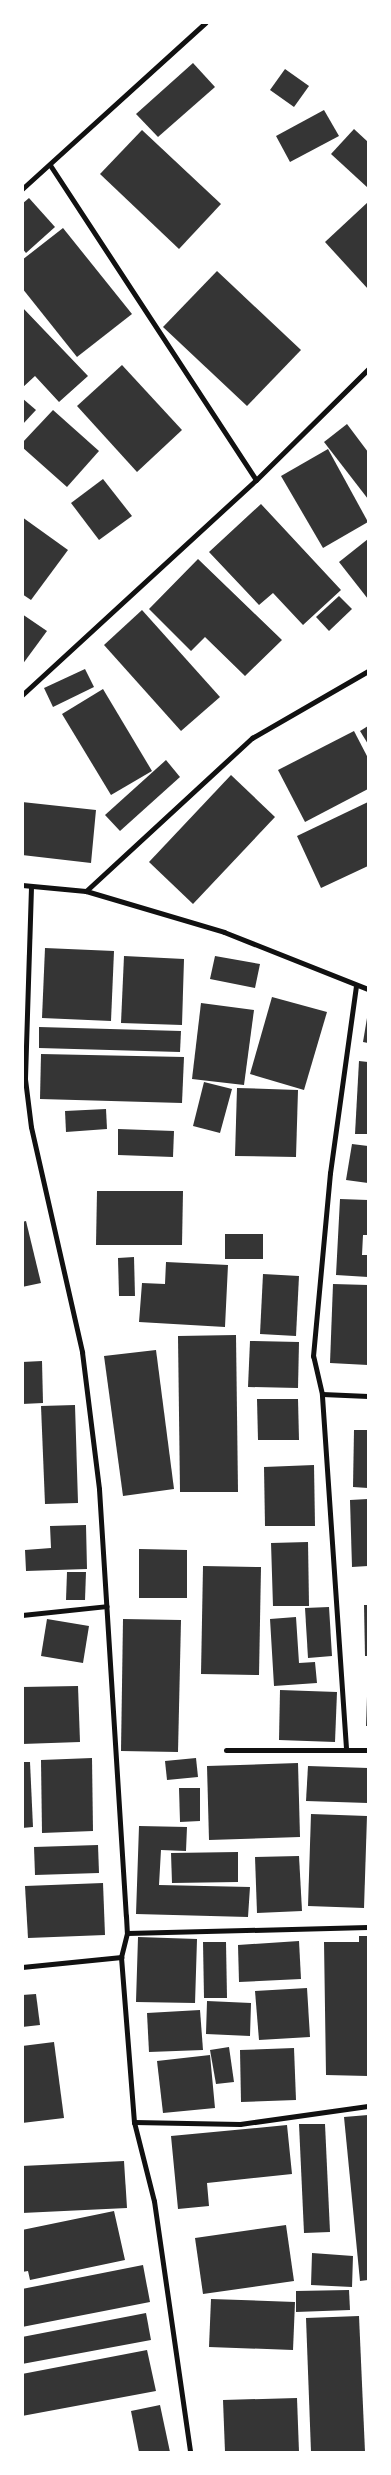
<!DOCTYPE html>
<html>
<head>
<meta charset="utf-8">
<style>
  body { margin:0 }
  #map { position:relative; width:391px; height:2475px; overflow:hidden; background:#fff; font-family:"Golos Text",sans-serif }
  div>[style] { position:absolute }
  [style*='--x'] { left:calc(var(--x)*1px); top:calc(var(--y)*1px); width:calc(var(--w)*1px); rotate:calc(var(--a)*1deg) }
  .building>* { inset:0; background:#353535 }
  .minor>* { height:5px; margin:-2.5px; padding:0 2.5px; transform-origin:2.5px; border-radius:2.5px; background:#111 }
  span { translate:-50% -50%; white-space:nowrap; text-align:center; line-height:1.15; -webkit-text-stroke:5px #fff; paint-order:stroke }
  .frame { position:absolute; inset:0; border:24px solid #fff; pointer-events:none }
</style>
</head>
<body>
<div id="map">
  <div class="building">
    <div style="clip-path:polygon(193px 63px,215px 87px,158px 137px,136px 114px)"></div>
    <div style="clip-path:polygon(285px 69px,309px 86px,294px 107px,270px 90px)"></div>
    <div style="clip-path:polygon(324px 110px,339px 136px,290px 162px,276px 136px)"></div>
    <div style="clip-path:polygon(354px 129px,368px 142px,368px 188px,331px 154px)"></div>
    <div style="clip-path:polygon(142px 130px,221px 204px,179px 249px,100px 174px)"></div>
    <div style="clip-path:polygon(29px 198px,55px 227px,26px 253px,22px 248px,22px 204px)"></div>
    <div style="clip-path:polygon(368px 202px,368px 289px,325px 242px)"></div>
    <div style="clip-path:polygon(63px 228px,132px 314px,77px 357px,22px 288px,22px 260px)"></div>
    <div style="clip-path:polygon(217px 271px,301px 350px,247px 406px,163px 327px)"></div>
    <div style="clip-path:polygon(22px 307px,88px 376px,59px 402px,35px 376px,22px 388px)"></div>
    <div style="clip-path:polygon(122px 365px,182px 430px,137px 472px,77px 406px)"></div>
    <div style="clip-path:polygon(22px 398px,36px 410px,22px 425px)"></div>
    <div style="clip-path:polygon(53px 410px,99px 451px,67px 487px,22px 447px,22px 443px)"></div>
    <div style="clip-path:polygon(347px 424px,368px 452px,368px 499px,324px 442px)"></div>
    <div style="clip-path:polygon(328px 449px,368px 522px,323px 548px,281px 476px)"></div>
    <div style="clip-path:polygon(103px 479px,132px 516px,99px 540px,71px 503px)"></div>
    <div style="clip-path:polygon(261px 504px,341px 590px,303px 625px,273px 593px,259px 605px,209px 552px)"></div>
    <div style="clip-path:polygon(22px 517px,68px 550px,31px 600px,22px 594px)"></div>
    <div style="clip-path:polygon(368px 539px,368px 599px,339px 562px)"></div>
    <div style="clip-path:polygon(198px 559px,282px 640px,245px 676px,205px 637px,191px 651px,149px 609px)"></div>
    <div style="clip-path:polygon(339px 596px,352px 609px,329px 631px,316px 617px)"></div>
    <div style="clip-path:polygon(142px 610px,220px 697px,181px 731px,104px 645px)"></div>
    <div style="clip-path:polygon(22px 614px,47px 631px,22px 665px)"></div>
    <div style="clip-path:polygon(85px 669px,94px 687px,53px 707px,44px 688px)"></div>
    <div style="clip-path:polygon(103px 689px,152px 771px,111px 795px,62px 714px)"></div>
    <div style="clip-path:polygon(368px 726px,368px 744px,360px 731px)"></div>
    <div style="clip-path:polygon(354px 731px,368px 758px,368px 789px,305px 822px,278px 770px)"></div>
    <div style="clip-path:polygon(166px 760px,180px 777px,120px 831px,105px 815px)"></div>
    <div style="clip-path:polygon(231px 775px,275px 817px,193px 904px,149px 862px)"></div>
    <div style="clip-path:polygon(22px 802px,96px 810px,91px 863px,22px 855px)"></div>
    <div style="clip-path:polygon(368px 802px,368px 866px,321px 888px,297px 836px)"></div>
    <div style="clip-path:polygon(45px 948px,114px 951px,111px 1021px,42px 1018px)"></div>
    <div style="clip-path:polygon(124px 956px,184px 959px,182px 1025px,121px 1023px)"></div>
    <div style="clip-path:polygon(215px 956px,260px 964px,255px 988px,210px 979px)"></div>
    <div style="clip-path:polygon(272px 997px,327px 1012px,304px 1090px,250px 1074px)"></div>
    <div style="clip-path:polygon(201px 1003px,254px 1010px,244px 1085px,192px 1079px)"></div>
    <div style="clip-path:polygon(368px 1012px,368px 1043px,363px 1042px)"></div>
    <div style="clip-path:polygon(39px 1027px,181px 1031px,180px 1052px,39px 1048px)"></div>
    <div style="clip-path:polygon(41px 1054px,184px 1057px,182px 1103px,40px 1099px)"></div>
    <div style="clip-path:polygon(359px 1061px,368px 1062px,368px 1134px,355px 1134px)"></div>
    <div style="clip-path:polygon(204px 1082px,232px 1089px,220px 1133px,193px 1126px)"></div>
    <div style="clip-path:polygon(237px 1088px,298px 1090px,296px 1157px,235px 1156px)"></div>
    <div style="clip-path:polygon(106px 1109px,107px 1129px,66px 1132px,65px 1111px)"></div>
    <div style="clip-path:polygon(118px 1129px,174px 1131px,173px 1157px,118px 1155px)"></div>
    <div style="clip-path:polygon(352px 1144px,368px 1146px,368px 1183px,346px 1180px)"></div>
    <div style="clip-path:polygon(97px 1191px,183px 1191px,182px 1245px,96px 1245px)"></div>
    <div style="clip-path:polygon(340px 1199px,368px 1200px,368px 1235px,363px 1235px,362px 1255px,368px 1255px,368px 1277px,336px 1275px)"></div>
    <div style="clip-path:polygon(26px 1221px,41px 1283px,22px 1287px,22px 1222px)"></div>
    <div style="clip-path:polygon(225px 1234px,263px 1234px,263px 1259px,225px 1259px)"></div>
    <div style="clip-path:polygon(134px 1257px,135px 1296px,119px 1296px,118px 1258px)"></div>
    <div style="clip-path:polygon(166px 1262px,228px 1265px,225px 1327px,139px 1322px,142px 1283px,165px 1284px)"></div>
    <div style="clip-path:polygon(263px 1274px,299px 1276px,296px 1336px,260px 1334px)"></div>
    <div style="clip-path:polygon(333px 1284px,368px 1285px,368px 1365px,330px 1363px)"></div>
    <div style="clip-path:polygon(236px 1335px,238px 1492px,180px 1492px,178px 1336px)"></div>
    <div style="clip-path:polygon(250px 1341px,299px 1342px,298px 1388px,248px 1387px)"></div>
    <div style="clip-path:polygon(156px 1350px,174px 1489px,123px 1496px,104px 1356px)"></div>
    <div style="clip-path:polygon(42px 1361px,43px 1403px,22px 1404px,22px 1362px)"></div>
    <div style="clip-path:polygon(257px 1399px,298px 1399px,299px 1440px,258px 1440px)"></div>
    <div style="clip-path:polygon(75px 1405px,78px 1503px,45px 1504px,41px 1406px)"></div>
    <div style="clip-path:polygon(354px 1430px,368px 1430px,368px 1488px,353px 1487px)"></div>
    <div style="clip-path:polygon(314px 1465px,315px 1526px,265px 1526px,264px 1467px)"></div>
    <div style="clip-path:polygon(368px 1499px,368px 1566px,352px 1567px,350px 1500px)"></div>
    <div style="clip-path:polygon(86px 1525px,87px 1569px,26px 1571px,25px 1550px,51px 1548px,50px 1526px)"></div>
    <div style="clip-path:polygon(308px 1542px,309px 1606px,273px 1606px,271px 1543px)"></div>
    <div style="clip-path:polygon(139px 1549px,187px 1550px,187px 1598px,139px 1598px)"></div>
    <div style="clip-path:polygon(203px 1566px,261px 1567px,259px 1675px,201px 1674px)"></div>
    <div style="clip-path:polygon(67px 1572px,86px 1572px,85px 1600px,66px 1600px)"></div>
    <div style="clip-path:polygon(364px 1605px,368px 1605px,368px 1656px,365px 1656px)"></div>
    <div style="clip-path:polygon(329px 1607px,332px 1656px,308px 1658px,305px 1608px)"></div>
    <div style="clip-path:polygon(296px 1617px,299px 1663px,315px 1662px,317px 1683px,274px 1686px,270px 1619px)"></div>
    <div style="clip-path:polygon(47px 1619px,89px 1626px,83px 1663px,41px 1656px)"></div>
    <div style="clip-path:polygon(123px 1619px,181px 1620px,178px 1752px,121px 1751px)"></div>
    <div style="clip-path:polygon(78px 1686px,80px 1742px,22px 1744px,22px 1687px)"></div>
    <div style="clip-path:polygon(280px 1690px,337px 1692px,335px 1742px,279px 1740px)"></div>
    <div style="clip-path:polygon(367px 1697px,368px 1697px,368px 1726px,366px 1726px)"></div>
    <div style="clip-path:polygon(92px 1758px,93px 1831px,42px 1833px,41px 1760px)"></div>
    <div style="clip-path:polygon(196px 1758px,198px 1777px,167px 1780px,165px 1761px)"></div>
    <div style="clip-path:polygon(22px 1762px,30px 1762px,33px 1827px,22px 1828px)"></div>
    <div style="clip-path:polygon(298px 1763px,300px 1837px,209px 1840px,207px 1766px)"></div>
    <div style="clip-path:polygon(308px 1766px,368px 1768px,368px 1803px,306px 1801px)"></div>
    <div style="clip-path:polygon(179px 1788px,200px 1788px,200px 1821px,180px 1822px)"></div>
    <div style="clip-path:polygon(311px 1814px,367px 1816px,364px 1908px,308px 1906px)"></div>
    <div style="clip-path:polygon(139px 1826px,187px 1827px,186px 1851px,161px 1850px,159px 1885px,250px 1887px,248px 1917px,136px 1914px)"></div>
    <div style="clip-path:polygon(98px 1845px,99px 1873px,35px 1875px,34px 1847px)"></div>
    <div style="clip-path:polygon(238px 1852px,238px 1882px,172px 1883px,171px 1853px)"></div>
    <div style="clip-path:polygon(299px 1856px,302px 1911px,257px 1913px,255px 1857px)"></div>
    <div style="clip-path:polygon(103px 1883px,105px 1935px,28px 1938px,25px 1886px)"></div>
    <div style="clip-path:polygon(359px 1936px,368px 1936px,368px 2076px,326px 2075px,324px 1942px,359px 1942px)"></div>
    <div style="clip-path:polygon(138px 1937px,197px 1939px,195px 2003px,136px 2002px)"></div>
    <div style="clip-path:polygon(299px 1941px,301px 1979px,239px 1982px,238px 1945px)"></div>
    <div style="clip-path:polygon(203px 1942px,226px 1942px,227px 1998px,204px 1998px)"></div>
    <div style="clip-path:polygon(307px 1988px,310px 2037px,259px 2040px,255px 1991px)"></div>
    <div style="clip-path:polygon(36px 1994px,40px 2025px,22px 2027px,22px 1995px)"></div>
    <div style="clip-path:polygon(207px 2001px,251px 2003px,250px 2036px,206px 2034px)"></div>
    <div style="clip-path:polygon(200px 2010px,203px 2050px,149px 2052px,147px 2013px)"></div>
    <div style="clip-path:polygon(54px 2042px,64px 2118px,22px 2123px,22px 2046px)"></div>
    <div style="clip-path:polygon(229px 2047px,234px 2082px,216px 2084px,210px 2050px)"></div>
    <div style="clip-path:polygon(294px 2048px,296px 2100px,241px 2102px,240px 2050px)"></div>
    <div style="clip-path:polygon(210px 2055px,215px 2108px,163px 2113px,157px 2061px)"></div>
    <div style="clip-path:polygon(368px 2115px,368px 2280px,360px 2281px,344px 2117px)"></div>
    <div style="clip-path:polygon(299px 2124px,325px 2124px,330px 2232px,304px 2233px)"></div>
    <div style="clip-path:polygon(287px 2125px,292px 2174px,207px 2183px,209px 2206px,178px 2209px,171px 2136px)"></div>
    <div style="clip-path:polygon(124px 2161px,127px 2208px,22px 2213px,22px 2166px)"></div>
    <div style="clip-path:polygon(114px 2211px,125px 2260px,30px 2280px,28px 2271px,22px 2272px,22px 2230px)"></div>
    <div style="clip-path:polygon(286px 2225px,294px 2281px,203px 2294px,195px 2238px)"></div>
    <div style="clip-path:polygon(312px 2253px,353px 2256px,352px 2287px,311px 2285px)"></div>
    <div style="clip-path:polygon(143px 2265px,150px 2302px,22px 2327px,22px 2289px)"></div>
    <div style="clip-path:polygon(349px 2290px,350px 2310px,296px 2312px,296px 2291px)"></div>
    <div style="clip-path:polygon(211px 2299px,295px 2302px,293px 2350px,209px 2347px)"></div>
    <div style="clip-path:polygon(146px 2313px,151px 2340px,22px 2364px,22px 2337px)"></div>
    <div style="clip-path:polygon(359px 2316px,365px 2452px,311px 2452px,306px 2318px)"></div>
    <div style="clip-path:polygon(147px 2350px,156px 2391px,22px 2416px,22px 2374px)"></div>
    <div style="clip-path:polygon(297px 2398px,299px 2452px,225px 2452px,223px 2400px)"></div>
    <div style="clip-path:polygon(160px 2405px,170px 2452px,139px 2452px,131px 2411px)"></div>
  </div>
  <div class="minor">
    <div style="--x:50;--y:165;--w:376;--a:56.8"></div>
    <div style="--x:22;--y:189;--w:248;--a:-42.2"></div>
    <div style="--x:22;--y:695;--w:318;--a:-42.6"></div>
    <div style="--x:256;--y:480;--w:158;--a:-44.7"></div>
    <div style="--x:22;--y:885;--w:64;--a:5.4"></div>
    <div style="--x:86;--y:891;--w:144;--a:16.5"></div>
    <div style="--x:224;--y:932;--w:155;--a:21.6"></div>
    <div style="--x:31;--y:887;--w:192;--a:91.8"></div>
    <div style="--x:25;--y:1079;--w:48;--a:82.9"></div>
    <div style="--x:31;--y:1127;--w:231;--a:77.2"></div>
    <div style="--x:82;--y:1352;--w:138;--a:82.9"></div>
    <div style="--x:99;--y:1489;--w:428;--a:86.4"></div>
    <div style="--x:126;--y:1916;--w:17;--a:87"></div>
    <div style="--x:127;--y:1933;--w:25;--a:104"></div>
    <div style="--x:121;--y:1957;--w:166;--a:85.5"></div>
    <div style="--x:134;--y:2122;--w:81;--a:75.8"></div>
    <div style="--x:154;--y:2201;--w:254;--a:81.8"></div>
    <div style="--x:86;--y:891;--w:226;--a:-42.7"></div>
    <div style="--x:252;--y:738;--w:134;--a:-30"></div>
    <div style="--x:322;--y:1394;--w:46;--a:2.5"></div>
    <div style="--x:22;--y:1615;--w:85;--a:-6"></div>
    <div style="--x:346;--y:1748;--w:355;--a:-93.9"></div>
    <div style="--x:322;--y:1394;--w:39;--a:-103"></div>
    <div style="--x:313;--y:1356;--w:184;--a:-84.7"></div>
    <div style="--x:330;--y:1173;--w:189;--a:-82.1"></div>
    <div style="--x:226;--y:1750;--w:142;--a:0"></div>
    <div style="--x:127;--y:1933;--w:241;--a:-1.4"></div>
    <div style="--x:22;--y:1967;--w:100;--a:-5.8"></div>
    <div style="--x:134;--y:2122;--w:106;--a:1.1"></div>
    <div style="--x:240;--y:2124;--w:129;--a:-8"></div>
  </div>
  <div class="frame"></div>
</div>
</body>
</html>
